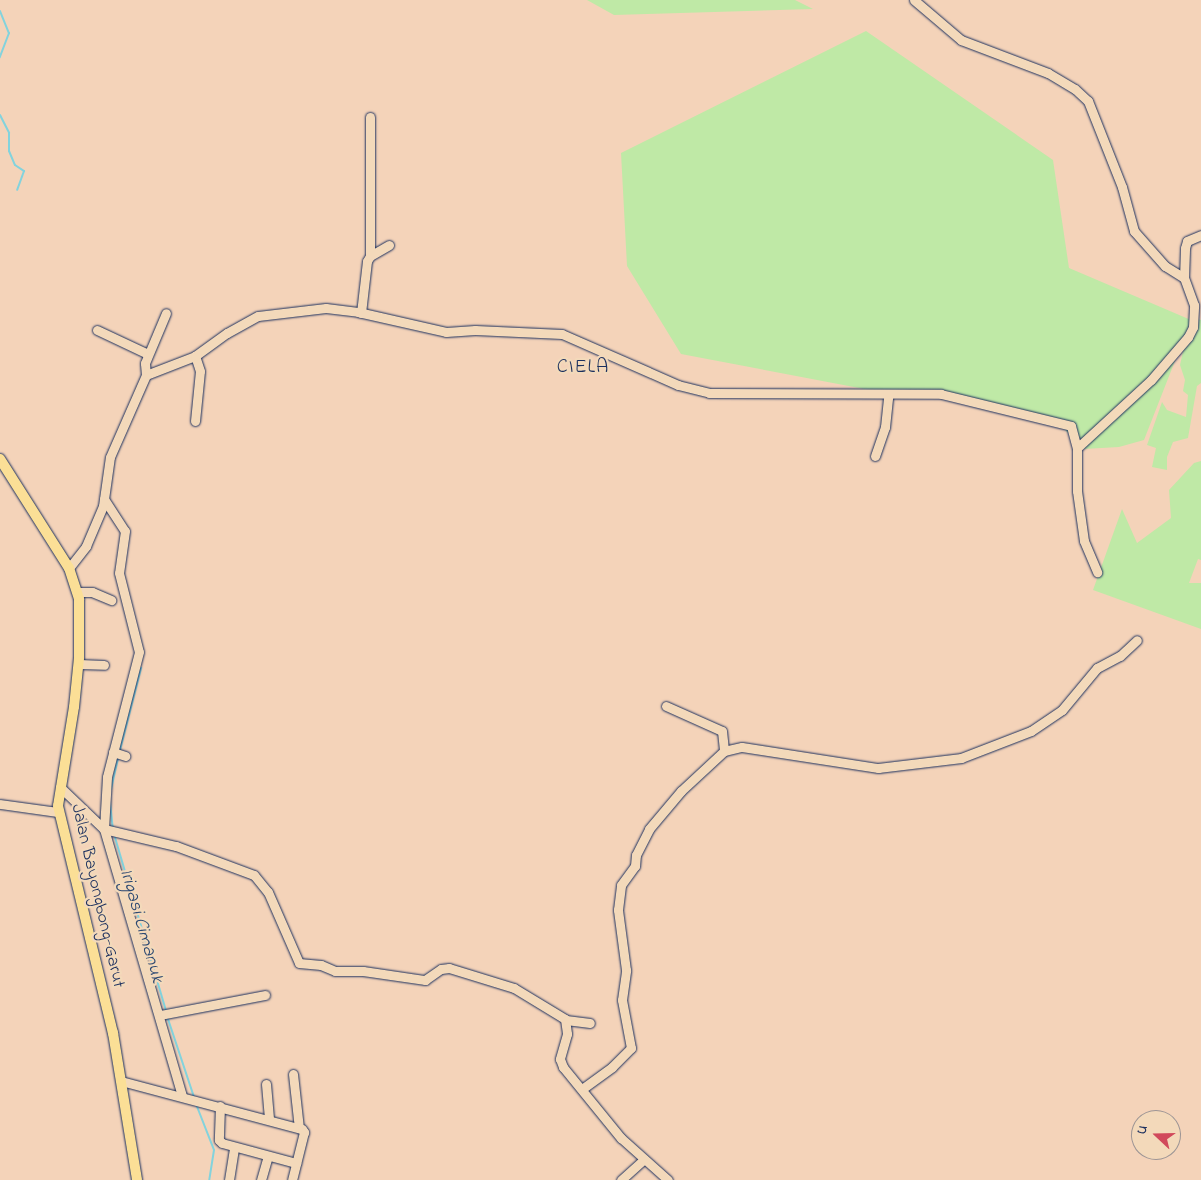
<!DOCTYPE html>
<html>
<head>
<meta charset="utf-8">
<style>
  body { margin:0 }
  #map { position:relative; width:1201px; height:1180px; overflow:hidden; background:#f4d3b9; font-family:"Indie Flower",sans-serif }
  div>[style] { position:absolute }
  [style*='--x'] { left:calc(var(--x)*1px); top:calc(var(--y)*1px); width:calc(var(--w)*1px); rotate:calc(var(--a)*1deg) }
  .green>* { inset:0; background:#bfe9a6 }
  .stream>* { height:2px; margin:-1px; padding:0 1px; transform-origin:1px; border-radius:1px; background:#83d3dd }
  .roads { filter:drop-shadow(0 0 1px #1b2f5e) drop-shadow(0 0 1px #1b2f5e) }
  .minor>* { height:9px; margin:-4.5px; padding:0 4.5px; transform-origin:4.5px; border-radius:4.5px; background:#f3d9ba }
  .major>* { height:10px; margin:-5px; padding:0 5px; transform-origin:5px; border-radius:5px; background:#fbdf96 }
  span { translate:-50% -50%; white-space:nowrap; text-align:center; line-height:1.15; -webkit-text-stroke:4.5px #f3d9ba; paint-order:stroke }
  .street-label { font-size:18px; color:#1b2f5e }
  .water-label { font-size:19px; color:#2b4871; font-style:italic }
  .quarter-label { font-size:20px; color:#1b2f5e; letter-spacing:1px }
  .north { position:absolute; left:1131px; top:1110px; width:50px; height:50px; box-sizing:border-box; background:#f3d9ba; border:1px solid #9d9595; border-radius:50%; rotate:291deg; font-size:14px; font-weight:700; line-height:20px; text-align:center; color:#1b2f5e }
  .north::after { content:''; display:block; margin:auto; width:18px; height:22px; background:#d1495b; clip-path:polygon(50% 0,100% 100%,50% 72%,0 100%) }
</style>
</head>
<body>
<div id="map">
  <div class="green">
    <div style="clip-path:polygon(587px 0,795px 0,813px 9px,614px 15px)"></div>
    <div style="clip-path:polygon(866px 31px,1053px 160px,1069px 268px,1191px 320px,1144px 440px,1119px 447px,1084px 449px,1057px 422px,941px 394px,875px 391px,681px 354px,627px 266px,621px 153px)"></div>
    <div style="clip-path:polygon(1198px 319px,1201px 320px,1201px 383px,1197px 386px,1188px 438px,1173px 442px,1167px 457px,1167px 470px,1152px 467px,1156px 448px,1147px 445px,1162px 402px,1167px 410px,1186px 417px,1188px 395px,1183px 391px,1185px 380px,1180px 365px,1184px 347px)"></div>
    <div style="clip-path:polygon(1201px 461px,1201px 560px,1198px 559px,1189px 583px,1201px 583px,1201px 629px,1093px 590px,1122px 509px,1137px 543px,1171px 518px,1169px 490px,1194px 463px)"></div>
  </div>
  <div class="stream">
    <div style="--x:0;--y:11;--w:24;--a:68"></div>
    <div style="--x:9;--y:33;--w:26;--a:111"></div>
    <div style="--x:0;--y:115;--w:20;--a:63"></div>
    <div style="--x:9;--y:133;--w:18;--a:90"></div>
    <div style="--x:9;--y:151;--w:15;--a:67"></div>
    <div style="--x:15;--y:165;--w:11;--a:34"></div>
    <div style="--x:24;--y:171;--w:20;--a:110"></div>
    <div style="--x:120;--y:750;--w:85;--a:-75.6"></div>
    <div style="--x:111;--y:789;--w:32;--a:-77"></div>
    <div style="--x:110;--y:802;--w:27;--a:84"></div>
    <div style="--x:114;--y:834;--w:184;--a:73.6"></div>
    <div style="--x:167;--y:1016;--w:85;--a:71.6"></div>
    <div style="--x:196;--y:1104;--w:49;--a:68.6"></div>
    <div style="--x:214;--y:1150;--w:30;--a:99"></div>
  </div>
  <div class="roads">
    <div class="minor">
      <div style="--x:914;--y:0;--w:62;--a:40.4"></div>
      <div style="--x:961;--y:40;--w:93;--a:20.8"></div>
      <div style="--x:1048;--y:73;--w:31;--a:31"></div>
      <div style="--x:1075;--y:89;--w:18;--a:43"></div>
      <div style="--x:1088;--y:101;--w:92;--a:68.4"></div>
      <div style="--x:1122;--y:187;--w:46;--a:74.7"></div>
      <div style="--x:1134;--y:231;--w:47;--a:48.5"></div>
      <div style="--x:1165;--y:266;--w:22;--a:32"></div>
      <div style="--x:370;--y:117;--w:139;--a:90"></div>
      <div style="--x:361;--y:313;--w:52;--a:-83.4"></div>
      <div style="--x:367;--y:261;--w:6;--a:-59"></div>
      <div style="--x:370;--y:256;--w:22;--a:-30"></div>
      <div style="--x:97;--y:330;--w:56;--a:25.2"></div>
      <div style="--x:146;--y:375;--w:12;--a:-95"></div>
      <div style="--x:145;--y:363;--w:54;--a:-67.2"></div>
      <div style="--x:195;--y:421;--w:50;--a:-84.3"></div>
      <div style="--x:200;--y:371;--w:16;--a:-108"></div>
      <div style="--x:1077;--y:448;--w:100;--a:-42.6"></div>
      <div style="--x:1151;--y:380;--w:57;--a:-49.3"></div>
      <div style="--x:1188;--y:337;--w:11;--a:-63"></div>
      <div style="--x:1193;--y:327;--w:22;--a:-87"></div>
      <div style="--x:1194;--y:305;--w:29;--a:-110"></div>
      <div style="--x:1184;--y:278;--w:30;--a:-88"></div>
      <div style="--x:1185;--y:248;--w:7;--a:-74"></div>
      <div style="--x:1187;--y:241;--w:15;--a:-23"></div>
      <div style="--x:875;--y:456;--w:31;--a:-71"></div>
      <div style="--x:885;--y:427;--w:31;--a:-84"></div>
      <div style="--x:104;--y:499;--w:38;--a:57"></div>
      <div style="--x:125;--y:531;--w:42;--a:98.1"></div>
      <div style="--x:119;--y:573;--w:81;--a:75.8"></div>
      <div style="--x:139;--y:652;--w:129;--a:104.4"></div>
      <div style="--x:107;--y:777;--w:52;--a:93.3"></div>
      <div style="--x:104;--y:829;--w:277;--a:73.7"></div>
      <div style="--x:69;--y:568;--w:28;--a:-52"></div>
      <div style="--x:86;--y:546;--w:43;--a:-67"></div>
      <div style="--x:103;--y:506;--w:49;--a:-81.9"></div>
      <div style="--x:110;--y:457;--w:90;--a:-66.3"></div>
      <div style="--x:146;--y:375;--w:53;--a:-21.2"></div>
      <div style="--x:195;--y:356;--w:39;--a:-36"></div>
      <div style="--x:227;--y:333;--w:35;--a:-29"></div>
      <div style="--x:258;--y:316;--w:68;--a:-6.7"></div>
      <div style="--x:326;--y:308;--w:32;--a:7"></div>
      <div style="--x:358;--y:312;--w:90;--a:12.8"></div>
      <div style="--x:446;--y:332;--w:29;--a:-4"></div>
      <div style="--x:475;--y:330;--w:87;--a:2.6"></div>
      <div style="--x:562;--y:334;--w:127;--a:23.7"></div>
      <div style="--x:678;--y:385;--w:32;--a:14"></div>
      <div style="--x:709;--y:393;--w:232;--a:0.2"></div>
      <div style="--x:941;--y:394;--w:134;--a:13.8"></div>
      <div style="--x:1071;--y:426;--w:23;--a:75"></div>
      <div style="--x:1077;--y:448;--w:43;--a:90"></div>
      <div style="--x:1077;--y:491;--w:50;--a:82"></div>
      <div style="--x:1084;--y:541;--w:34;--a:67"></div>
      <div style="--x:77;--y:592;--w:15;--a:0"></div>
      <div style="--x:92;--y:592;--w:21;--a:23"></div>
      <div style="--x:79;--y:664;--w:25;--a:2"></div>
      <div style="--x:666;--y:706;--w:61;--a:24.1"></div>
      <div style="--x:722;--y:731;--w:20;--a:84"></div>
      <div style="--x:113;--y:752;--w:13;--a:18"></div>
      <div style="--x:60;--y:787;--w:61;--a:43.7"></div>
      <div style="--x:104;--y:829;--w:74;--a:13.3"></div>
      <div style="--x:176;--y:846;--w:83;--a:20.4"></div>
      <div style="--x:254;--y:875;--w:22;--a:51"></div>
      <div style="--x:268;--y:892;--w:77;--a:66.4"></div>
      <div style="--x:299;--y:963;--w:22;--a:5"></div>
      <div style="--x:321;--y:965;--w:15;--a:23"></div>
      <div style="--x:335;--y:971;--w:28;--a:0"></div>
      <div style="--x:363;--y:971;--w:63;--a:8.3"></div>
      <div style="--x:425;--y:980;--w:19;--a:-35"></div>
      <div style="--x:441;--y:969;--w:8;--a:-7"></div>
      <div style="--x:449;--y:968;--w:68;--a:17.1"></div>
      <div style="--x:514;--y:988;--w:60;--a:31.3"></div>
      <div style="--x:565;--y:1019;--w:15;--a:82"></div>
      <div style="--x:567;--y:1034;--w:26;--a:106"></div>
      <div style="--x:560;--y:1059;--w:9;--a:69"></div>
      <div style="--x:563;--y:1067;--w:92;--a:50.8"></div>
      <div style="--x:621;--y:1138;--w:63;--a:41.8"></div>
      <div style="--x:0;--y:804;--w:59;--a:7.9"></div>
      <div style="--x:160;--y:1015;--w:107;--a:-10.8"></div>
      <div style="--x:566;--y:1020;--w:24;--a:7"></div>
      <div style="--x:293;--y:1074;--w:54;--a:83.7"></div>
      <div style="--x:121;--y:1081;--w:187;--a:14.9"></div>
      <div style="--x:302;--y:1129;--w:4;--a:56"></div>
      <div style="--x:304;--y:1132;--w:49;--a:104"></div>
      <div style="--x:266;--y:1084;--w:36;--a:85"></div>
      <div style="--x:582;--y:1089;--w:37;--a:-36"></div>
      <div style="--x:612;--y:1067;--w:27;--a:-45"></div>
      <div style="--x:631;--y:1048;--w:49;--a:-100.6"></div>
      <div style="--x:622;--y:1000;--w:30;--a:-82"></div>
      <div style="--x:626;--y:970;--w:61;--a:-97.6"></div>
      <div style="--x:618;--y:910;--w:25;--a:-83"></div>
      <div style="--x:621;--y:885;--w:24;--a:-54"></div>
      <div style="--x:635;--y:866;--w:11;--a:-85"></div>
      <div style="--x:636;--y:855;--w:29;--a:-63"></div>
      <div style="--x:649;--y:829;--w:50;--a:-49.9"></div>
      <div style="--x:681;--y:791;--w:59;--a:-42.9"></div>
      <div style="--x:724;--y:751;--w:18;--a:-13"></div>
      <div style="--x:742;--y:747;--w:138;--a:8.8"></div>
      <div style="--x:878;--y:768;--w:84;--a:-6.9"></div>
      <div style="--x:961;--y:758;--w:75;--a:-21.1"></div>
      <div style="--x:1031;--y:731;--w:37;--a:-34"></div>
      <div style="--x:1062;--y:710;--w:55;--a:-50.2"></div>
      <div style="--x:1097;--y:668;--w:26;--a:-28"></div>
      <div style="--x:1120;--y:656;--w:23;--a:-43"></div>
      <div style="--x:220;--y:1106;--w:34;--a:92"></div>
      <div style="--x:219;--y:1140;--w:4;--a:45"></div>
      <div style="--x:222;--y:1143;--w:77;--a:15.1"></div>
      <div style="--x:229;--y:1180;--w:33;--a:-81"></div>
      <div style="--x:261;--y:1180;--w:25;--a:-74"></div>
      <div style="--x:621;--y:1180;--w:31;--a:-42"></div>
    </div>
    <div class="major">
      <div style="--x:0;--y:459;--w:129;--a:57.7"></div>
      <div style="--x:69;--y:568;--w:33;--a:72"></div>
      <div style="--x:79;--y:599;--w:59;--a:90"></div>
      <div style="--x:79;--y:658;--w:49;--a:95.8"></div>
      <div style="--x:74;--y:707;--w:100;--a:99.2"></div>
      <div style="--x:58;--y:806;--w:234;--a:76.4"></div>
      <div style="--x:113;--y:1033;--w:149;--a:80.7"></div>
    </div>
  </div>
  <div class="street-label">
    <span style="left:97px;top:896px;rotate:77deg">Jalan Bayongbong-Garut</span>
  </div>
  <div class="water-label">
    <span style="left:141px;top:926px;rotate:74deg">Irigasi Cimanuk</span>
  </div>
  <div class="quarter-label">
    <span style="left:583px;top:367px">CIELA</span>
  </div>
  <div class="north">U</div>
</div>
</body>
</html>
